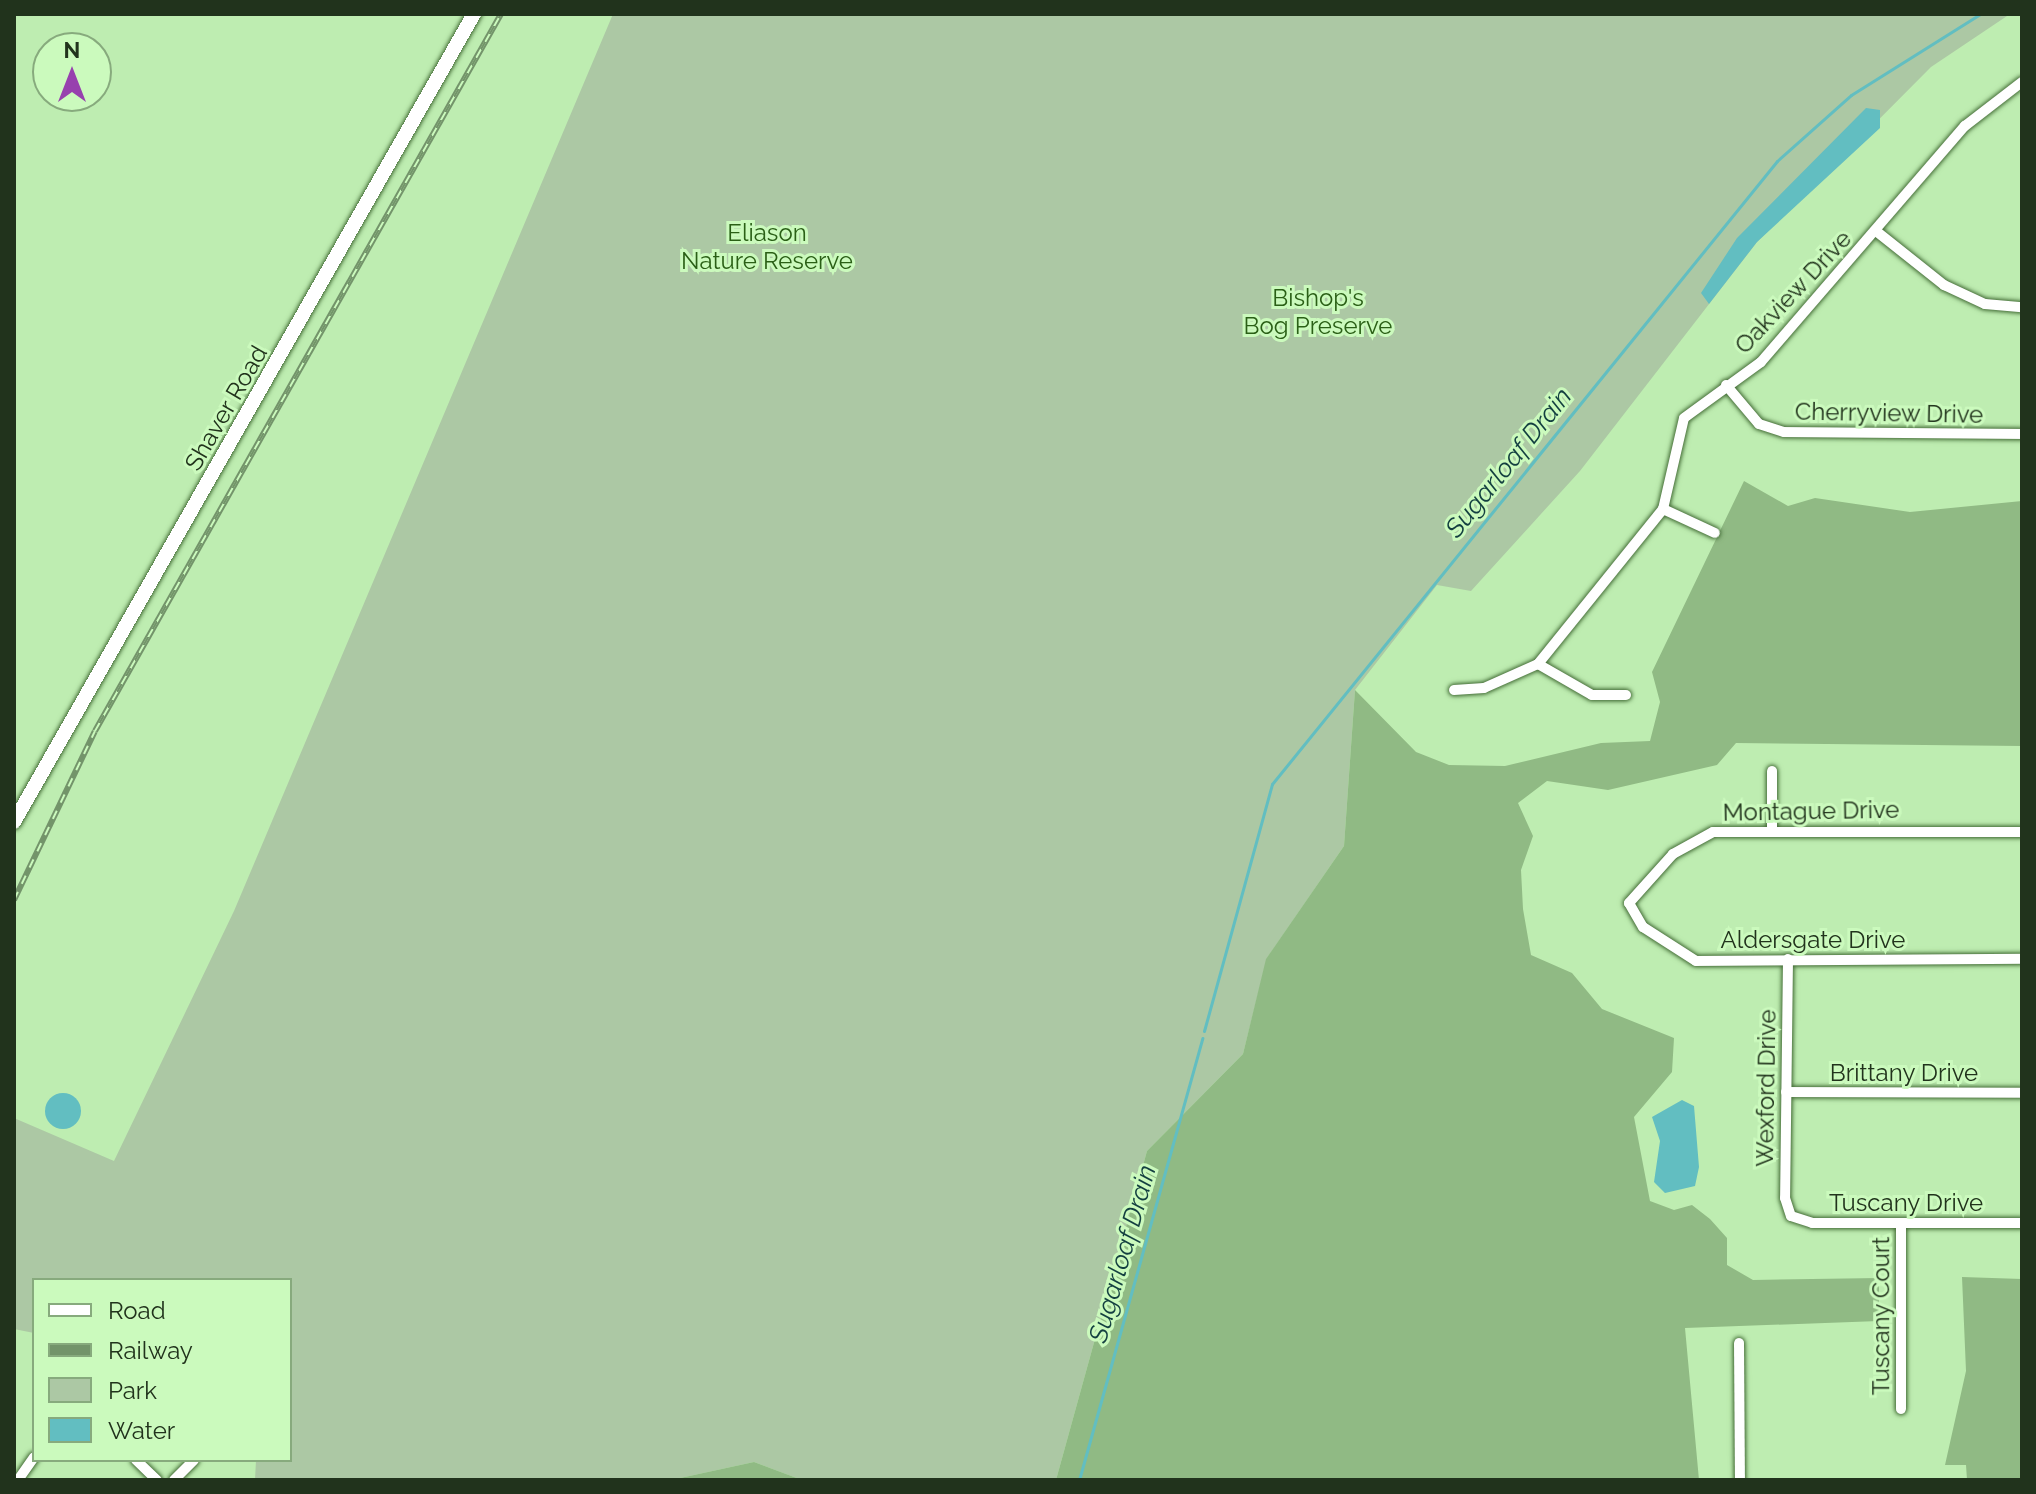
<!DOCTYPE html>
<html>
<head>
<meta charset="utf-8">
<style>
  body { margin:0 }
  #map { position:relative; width:2036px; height:1494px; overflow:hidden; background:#beedb1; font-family:Raleway,sans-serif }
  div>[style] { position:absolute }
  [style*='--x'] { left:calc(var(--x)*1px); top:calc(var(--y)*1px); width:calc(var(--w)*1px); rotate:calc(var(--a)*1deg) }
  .green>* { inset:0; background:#acc8a4 }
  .forest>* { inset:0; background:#90ba84 }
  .water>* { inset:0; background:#62bec1 }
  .round { border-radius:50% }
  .stream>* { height:3px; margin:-1.5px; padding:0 1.5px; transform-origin:1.5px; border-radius:1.5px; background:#62bec1 }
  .roads { filter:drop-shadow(0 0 2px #456e38) drop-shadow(0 0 2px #456e38) }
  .street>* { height:10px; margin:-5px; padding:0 5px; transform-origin:5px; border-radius:5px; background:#fff }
  .secondary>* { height:14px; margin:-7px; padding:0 7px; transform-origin:7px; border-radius:7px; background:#fff }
  .rail>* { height:6px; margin-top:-3px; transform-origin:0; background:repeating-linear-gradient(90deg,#cbfabd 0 9px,#73946a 0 18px); box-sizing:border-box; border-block:2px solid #73946a }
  span { translate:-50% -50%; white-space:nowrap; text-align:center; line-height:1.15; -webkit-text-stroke:6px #cbfabd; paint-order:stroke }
  .park-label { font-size:24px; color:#2a5f16 }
  .street-label { font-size:24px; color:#21331c }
  .water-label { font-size:26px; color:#133f40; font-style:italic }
  .frame { position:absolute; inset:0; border:16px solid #21331c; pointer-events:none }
  .legend { position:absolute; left:32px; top:1278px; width:260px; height:184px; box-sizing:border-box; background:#cbfabd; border:2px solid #87aa7d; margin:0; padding:10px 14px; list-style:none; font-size:24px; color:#21331c }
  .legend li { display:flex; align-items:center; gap:16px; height:40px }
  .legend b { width:40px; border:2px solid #87aa7d }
  .north { position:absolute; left:32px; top:32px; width:80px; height:80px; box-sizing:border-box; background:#cbfabd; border:2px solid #87aa7d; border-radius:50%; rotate:0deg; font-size:22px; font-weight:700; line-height:32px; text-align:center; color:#21331c }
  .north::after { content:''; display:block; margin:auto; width:28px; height:36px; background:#9741ae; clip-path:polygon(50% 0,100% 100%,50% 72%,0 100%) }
</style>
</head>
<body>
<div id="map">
  <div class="green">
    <div style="clip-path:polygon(613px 14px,2010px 14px,1931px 67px,1757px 242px,1580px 471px,1471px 591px,1437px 585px,1355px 690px,1344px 846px,1267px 958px,1243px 1054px,1147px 1151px,1056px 1480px,802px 1480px,754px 1462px,671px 1480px,255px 1480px,256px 1460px,290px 1460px,290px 1280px,34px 1280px,34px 1333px,14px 1329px,14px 1118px,114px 1161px,234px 911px)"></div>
  </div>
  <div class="forest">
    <div style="clip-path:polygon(1744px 481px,1788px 506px,1815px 498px,1910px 512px,2022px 501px,2022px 746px,1736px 743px,1717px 765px,1608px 790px,1547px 781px,1518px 803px,1533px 836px,1521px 870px,1523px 909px,1531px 955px,1572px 973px,1602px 1009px,1674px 1038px,1672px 1072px,1634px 1117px,1650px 1201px,1674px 1210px,1692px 1205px,1710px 1219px,1727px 1238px,1727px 1265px,1753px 1280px,1879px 1278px,1879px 1321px,1685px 1328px,1699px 1480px,1056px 1480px,1147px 1151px,1243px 1054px,1266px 959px,1344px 846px,1355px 690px,1416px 752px,1449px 765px,1505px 766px,1601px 743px,1650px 741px,1660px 702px,1652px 672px)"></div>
    <div style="clip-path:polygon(1962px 1277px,2022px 1279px,2022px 1480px,1967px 1480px,1966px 1465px,1945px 1465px,1966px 1371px)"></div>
    <div style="clip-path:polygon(754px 1462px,802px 1480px,671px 1480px)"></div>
  </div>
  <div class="water">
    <div style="clip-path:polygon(1866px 108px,1880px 110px,1880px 128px,1757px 242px,1709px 304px,1701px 293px,1737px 238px)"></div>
    <div class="round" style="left:45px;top:1093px;width:36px;height:36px"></div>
    <div style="clip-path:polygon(1682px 1100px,1694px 1106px,1699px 1167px,1695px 1186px,1665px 1193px,1654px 1182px,1660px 1141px,1652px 1117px)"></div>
  </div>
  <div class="stream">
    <div style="--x:1204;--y:1031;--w:256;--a:-74.6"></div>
    <div style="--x:1272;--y:784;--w:802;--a:-50.97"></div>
    <div style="--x:1777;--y:161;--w:99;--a:-41.7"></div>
    <div style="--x:1851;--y:95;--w:152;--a:-32.1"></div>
    <div style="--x:1079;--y:1480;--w:459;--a:-74.4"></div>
  </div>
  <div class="roads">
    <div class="street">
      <div style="--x:1876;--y:231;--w:87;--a:38.5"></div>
      <div style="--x:1944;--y:285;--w:45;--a:24.9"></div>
      <div style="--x:1985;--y:304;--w:37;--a:5"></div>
      <div style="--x:1726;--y:385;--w:51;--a:49.8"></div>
      <div style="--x:1759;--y:424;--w:26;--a:18"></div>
      <div style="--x:1784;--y:432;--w:238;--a:0.5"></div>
      <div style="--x:1663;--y:509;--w:57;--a:24.8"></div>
      <div style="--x:1538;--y:664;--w:62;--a:29.9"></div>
      <div style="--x:1592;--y:695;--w:34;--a:0"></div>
      <div style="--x:1454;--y:690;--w:30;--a:-4"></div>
      <div style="--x:1484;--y:688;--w:59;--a:-24"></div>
      <div style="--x:1538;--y:664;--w:199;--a:-51.1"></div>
      <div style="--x:1663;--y:509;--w:93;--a:-77"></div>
      <div style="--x:1684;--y:418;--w:95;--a:-36"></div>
      <div style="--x:1761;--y:362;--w:312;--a:-49.2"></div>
      <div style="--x:1965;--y:126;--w:72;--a:-37.7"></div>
      <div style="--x:1772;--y:771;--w:58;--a:90"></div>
      <div style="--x:2022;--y:832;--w:309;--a:180"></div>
      <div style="--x:1713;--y:832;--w:46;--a:151.2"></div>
      <div style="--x:1673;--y:854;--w:66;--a:131.9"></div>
      <div style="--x:1629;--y:903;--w:28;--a:60"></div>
      <div style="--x:1643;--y:927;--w:63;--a:32.7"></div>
      <div style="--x:1696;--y:961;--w:326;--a:-0.4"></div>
      <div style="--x:1788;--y:959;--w:239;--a:90.7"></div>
      <div style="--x:1785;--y:1198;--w:19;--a:72"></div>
      <div style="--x:1791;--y:1216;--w:22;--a:18"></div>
      <div style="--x:1812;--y:1223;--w:210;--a:0"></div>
      <div style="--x:1786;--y:1092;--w:236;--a:0.2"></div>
      <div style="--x:1739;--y:1343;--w:137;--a:89.6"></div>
      <div style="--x:1901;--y:1409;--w:185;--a:-90"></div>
      <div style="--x:136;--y:1460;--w:29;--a:44"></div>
      <div style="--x:18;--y:1480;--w:28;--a:-55"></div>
      <div style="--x:174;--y:1480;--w:28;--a:-45"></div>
    </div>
    <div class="secondary">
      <div style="--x:14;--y:822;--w:930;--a:-60.35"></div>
    </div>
  </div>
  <div class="rail">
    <div style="--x:14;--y:900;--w:187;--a:-64.4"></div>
    <div style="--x:95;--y:731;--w:824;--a:-60.48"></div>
  </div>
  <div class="park-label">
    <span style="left:767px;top:247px">Eliason<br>Nature Reserve</span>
    <span style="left:1318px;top:312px">Bishop's<br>Bog Preserve</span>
  </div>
  <div class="street-label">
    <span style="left:1793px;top:292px;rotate:-47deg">Oakview Drive</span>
    <span style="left:226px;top:408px;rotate:-60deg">Shaver Road</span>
    <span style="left:1889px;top:413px;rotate:1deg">Cherryview Drive</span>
    <span style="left:1811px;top:811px;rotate:-1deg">Montague Drive</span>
    <span style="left:1813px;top:940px">Aldersgate Drive</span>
    <span style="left:1904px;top:1073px">Brittany Drive</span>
    <span style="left:1766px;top:1088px;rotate:-89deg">Wexford Drive</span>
    <span style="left:1906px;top:1203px">Tuscany Drive</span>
    <span style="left:1881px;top:1316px;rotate:-90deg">Tuscany Court</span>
  </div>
  <div class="water-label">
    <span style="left:1509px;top:463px;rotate:-51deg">Sugarloaf Drain</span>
    <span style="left:1123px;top:1254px;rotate:-74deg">Sugarloaf Drain</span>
  </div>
  <div class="frame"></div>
  <ul class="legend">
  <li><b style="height:10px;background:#fff"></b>Road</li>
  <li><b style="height:10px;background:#73946a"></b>Railway</li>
  <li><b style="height:22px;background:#acc8a4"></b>Park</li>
  <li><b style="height:22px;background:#62bec1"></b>Water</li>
  </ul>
  <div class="north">N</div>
</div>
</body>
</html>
